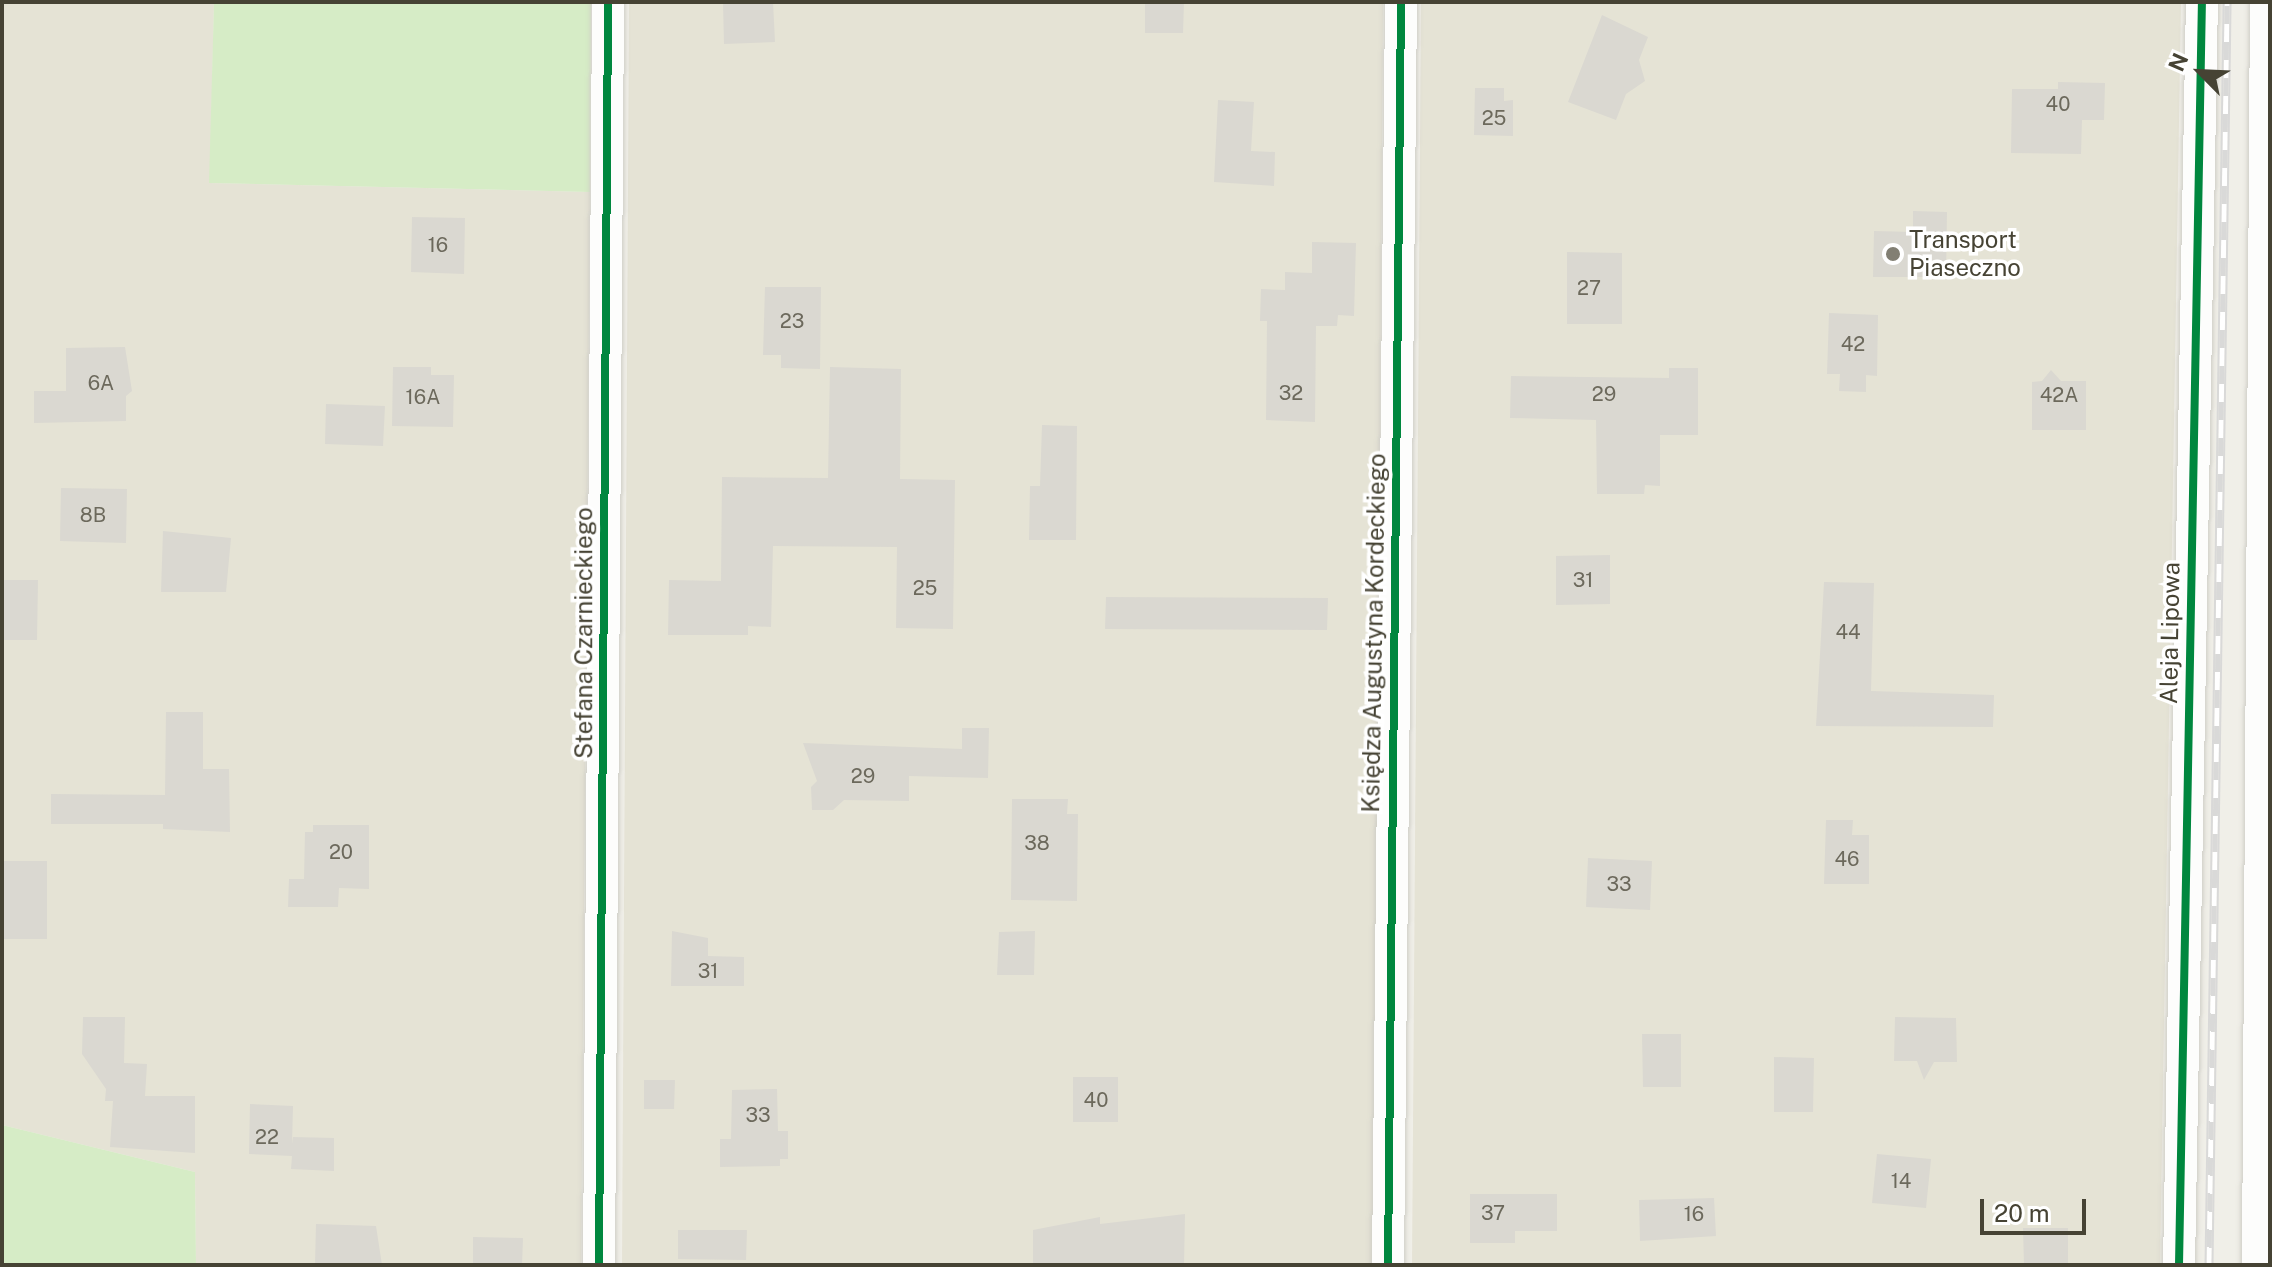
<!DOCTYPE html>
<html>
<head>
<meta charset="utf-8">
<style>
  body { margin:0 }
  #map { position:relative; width:2272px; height:1267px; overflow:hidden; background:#f0efe8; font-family:"Public Sans",sans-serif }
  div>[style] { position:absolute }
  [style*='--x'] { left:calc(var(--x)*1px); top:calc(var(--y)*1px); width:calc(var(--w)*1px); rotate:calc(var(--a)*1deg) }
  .residential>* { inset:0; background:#e5e3d5 }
  .green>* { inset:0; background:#d6ecc6 }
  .building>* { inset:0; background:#dad8d1 }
  .roads { filter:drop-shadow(0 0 2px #cecdc6) drop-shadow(0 0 2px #cecdc6) }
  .minor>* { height:32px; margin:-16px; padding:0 16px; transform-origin:16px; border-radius:16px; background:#fdfdfc }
  .rail>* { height:9px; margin-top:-4.5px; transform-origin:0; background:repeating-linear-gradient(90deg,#fff 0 18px,#d9d9d8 0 36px); box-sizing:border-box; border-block:2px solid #d9d9d8 }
  .cycleway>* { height:8px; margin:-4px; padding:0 4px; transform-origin:4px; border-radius:4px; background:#00873e }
  .dots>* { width:22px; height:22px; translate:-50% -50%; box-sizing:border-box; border:4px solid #fff; border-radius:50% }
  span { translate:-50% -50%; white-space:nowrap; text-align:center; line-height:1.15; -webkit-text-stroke:7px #fff; paint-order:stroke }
  .number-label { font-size:20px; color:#6c695c }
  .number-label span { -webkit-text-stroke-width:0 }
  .poi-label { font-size:24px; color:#464334 }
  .left { translate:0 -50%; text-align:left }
  .street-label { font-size:24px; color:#464334 }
  .frame { position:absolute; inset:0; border:4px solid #464334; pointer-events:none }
  .north { position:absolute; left:2160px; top:32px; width:80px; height:80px; -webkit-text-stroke:6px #fff; paint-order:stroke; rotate:294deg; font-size:22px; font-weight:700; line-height:32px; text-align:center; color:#464334 }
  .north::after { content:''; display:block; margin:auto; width:28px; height:36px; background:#464334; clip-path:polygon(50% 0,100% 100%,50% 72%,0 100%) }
  .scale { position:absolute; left:1980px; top:1199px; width:106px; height:36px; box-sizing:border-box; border:4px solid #464334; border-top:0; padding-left:10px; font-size:24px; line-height:28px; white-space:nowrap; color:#464334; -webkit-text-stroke:6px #fff; paint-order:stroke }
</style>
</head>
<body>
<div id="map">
  <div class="residential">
    <div style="clip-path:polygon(2px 2px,214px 2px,210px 183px,590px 192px,581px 1265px,196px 1265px,195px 1172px,2px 1125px)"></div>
    <div style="clip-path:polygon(629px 2px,1383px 2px,1374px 1265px,622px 1265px)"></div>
    <div style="clip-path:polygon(1421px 2px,2181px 2px,2160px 1265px,1412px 1265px)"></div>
  </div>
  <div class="green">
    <div style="clip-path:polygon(214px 2px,591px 2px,590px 192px,209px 183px)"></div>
    <div style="clip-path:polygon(2px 1125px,195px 1172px,196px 1265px,2px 1265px)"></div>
  </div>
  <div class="building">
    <div style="clip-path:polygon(723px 2px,773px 2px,775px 42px,724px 44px)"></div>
    <div style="clip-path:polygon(1145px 2px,1184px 2px,1183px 33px,1145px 33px)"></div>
    <div style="clip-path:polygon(1602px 15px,1648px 37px,1639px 60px,1645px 81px,1626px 94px,1616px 120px,1568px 102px)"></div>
    <div style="clip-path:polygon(2058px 82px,2105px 83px,2104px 120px,2082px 120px,2081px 154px,2011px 153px,2012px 89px,2058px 89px)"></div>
    <div style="clip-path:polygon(1475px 88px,1504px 88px,1504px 101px,1513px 100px,1513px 136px,1474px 135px)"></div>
    <div style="clip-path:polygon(1218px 100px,1254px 102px,1251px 151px,1275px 152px,1274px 186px,1214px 182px)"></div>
    <div style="clip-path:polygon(1913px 211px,1947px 212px,1946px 277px,1873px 277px,1874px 231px,1913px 232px)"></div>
    <div style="clip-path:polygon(412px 217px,465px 218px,464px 274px,411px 272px)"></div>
    <div style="clip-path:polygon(1312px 242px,1356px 243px,1354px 316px,1338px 315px,1337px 326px,1316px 326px,1315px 422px,1266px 420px,1267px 321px,1260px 321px,1261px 289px,1285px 290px,1285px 272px,1312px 273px)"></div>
    <div style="clip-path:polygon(1567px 252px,1622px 253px,1622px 324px,1567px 324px)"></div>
    <div style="clip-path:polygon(765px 287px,821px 287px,820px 369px,781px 368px,781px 355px,763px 355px)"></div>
    <div style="clip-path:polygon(1829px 313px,1878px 315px,1877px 376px,1866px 375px,1866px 392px,1839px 391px,1840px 374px,1827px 374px)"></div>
    <div style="clip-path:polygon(125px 347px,132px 391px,126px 396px,126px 421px,34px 423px,34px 391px,66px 391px,66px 348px)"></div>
    <div style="clip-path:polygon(393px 367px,431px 367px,431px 375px,454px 375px,453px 427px,392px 426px)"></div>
    <div style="clip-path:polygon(830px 367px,901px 369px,900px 479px,955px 480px,953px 629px,896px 628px,897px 547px,773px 546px,771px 627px,748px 626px,748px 635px,668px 635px,669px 580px,721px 581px,722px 477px,828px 478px)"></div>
    <div style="clip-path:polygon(1669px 368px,1698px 368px,1698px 435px,1660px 435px,1660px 486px,1645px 485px,1644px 494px,1597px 494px,1596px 420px,1510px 418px,1511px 376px,1669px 378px)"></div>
    <div style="clip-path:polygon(2051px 370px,2061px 381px,2086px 381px,2086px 430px,2032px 430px,2032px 382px,2042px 381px)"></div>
    <div style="clip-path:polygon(326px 404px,385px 406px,383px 446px,325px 444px)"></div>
    <div style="clip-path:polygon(1042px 425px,1077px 426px,1076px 540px,1029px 540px,1030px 486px,1040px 486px)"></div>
    <div style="clip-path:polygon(61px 488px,127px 489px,126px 543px,60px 541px)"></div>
    <div style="clip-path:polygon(163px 531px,231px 538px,226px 592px,161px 592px)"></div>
    <div style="clip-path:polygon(1610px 555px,1610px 604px,1556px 605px,1556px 556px)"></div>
    <div style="clip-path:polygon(2px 580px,38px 580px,37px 640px,2px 640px)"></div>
    <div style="clip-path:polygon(1824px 582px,1874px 583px,1871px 691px,1994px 695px,1993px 727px,1816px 726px)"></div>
    <div style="clip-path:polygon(1106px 597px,1328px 598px,1327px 630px,1105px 629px)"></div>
    <div style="clip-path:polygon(166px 712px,203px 712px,203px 769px,229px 769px,230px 832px,163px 829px,163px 824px,51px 824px,51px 794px,165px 795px)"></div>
    <div style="clip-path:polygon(962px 728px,989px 728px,988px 778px,909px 776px,909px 801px,844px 800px,833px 810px,812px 810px,811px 787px,817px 781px,803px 743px,962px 749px)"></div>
    <div style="clip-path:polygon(1012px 799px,1068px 799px,1067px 814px,1078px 814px,1077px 901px,1011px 900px)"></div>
    <div style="clip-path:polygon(1826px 820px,1853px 820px,1852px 835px,1869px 835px,1869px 884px,1824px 884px)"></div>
    <div style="clip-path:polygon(313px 825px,369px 825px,369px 889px,339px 888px,338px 907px,288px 907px,289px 879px,304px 879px,305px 832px,313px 832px)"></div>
    <div style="clip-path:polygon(1588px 858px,1652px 861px,1650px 910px,1586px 907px)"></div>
    <div style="clip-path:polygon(3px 861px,47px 861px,47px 939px,3px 939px)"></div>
    <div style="clip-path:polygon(672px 931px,708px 938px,708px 956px,744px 957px,744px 986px,671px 986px)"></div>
    <div style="clip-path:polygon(1035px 931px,1034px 975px,997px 975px,999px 932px)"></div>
    <div style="clip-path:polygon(83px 1017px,125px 1017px,124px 1063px,147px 1064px,145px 1096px,195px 1096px,195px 1153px,110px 1147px,113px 1101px,105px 1101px,106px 1089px,82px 1054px)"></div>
    <div style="clip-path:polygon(1895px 1017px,1956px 1018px,1957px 1062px,1934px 1062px,1924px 1080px,1917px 1061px,1894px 1061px)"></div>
    <div style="clip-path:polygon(1642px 1034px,1681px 1034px,1681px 1087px,1643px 1087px)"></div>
    <div style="clip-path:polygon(1774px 1057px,1814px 1058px,1813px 1112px,1774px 1112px)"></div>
    <div style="clip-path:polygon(1073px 1077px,1118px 1077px,1118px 1122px,1073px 1122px)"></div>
    <div style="clip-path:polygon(644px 1080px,675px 1080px,674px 1109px,644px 1109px)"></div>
    <div style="clip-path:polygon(777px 1089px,778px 1131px,788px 1131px,788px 1159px,780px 1159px,780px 1166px,720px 1167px,720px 1139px,731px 1139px,732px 1090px)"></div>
    <div style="clip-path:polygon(250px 1104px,293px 1106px,292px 1144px,293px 1137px,334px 1138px,334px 1171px,291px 1169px,292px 1156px,249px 1154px)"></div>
    <div style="clip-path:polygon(1877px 1154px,1931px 1159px,1926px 1208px,1872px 1203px)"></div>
    <div style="clip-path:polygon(1470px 1194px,1557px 1194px,1557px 1231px,1515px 1231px,1515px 1243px,1470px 1243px)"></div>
    <div style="clip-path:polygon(1714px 1198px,1716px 1236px,1640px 1241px,1639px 1200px)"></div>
    <div style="clip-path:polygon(1185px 1214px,1184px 1265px,1033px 1265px,1033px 1230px,1100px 1217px,1100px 1224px)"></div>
    <div style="clip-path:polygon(316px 1224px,376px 1226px,382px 1265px,315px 1265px)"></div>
    <div style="clip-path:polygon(2023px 1228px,2068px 1228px,2068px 1265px,2024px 1265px)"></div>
    <div style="clip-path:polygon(678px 1230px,747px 1230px,746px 1260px,678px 1259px)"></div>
    <div style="clip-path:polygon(473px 1237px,523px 1238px,522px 1265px,473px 1265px)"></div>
  </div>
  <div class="roads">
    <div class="minor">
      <div style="--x:599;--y:1265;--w:1263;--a:-89.59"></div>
      <div style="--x:1388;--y:1265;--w:1263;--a:-89.41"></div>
      <div style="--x:2179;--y:1265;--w:1263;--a:-88.96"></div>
      <div style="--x:2258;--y:1265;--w:1263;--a:-89.64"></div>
    </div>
  </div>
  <div class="rail">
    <div style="--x:2209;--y:1265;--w:1263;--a:-89.18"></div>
  </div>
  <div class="cycleway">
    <div style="--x:599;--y:1265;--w:1263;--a:-89.59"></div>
    <div style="--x:1388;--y:1265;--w:1263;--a:-89.41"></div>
    <div style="--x:2179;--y:1265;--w:1263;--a:-88.96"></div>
  </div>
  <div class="dots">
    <div style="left:1893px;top:254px;background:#827f73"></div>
  </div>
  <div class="number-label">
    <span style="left:2058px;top:104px">40</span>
    <span style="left:1494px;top:118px">25</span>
    <span style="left:438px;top:245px">16</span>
    <span style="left:1589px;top:288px">27</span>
    <span style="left:792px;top:321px">23</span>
    <span style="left:1853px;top:344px">42</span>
    <span style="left:101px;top:383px">6A</span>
    <span style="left:1291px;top:393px">32</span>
    <span style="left:1604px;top:394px">29</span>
    <span style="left:2059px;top:395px">42A</span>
    <span style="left:423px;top:397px">16A</span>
    <span style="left:93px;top:515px">8B</span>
    <span style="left:1583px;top:580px">31</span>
    <span style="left:925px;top:588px">25</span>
    <span style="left:1848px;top:632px">44</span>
    <span style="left:863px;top:776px">29</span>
    <span style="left:1037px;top:843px">38</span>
    <span style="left:341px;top:852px">20</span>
    <span style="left:1847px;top:859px">46</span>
    <span style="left:1619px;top:884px">33</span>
    <span style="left:708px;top:971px">31</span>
    <span style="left:1096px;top:1100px">40</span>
    <span style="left:758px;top:1115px">33</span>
    <span style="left:267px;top:1137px">22</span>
    <span style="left:1901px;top:1181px">14</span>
    <span style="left:1493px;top:1213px">37</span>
    <span style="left:1694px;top:1214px">16</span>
  </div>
  <div class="poi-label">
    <span class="left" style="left:1909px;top:254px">Transport<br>Piaseczno</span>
  </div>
  <div class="street-label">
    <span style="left:584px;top:633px;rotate:-90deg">Stefana Czarnieckiego</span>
    <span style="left:1374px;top:633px;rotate:-89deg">Księdza Augustyna Kordeckiego</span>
    <span style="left:2170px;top:633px;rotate:-89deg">Aleja Lipowa</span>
  </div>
  <div class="frame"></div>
  <div class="north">N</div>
  <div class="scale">20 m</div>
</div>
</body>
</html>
